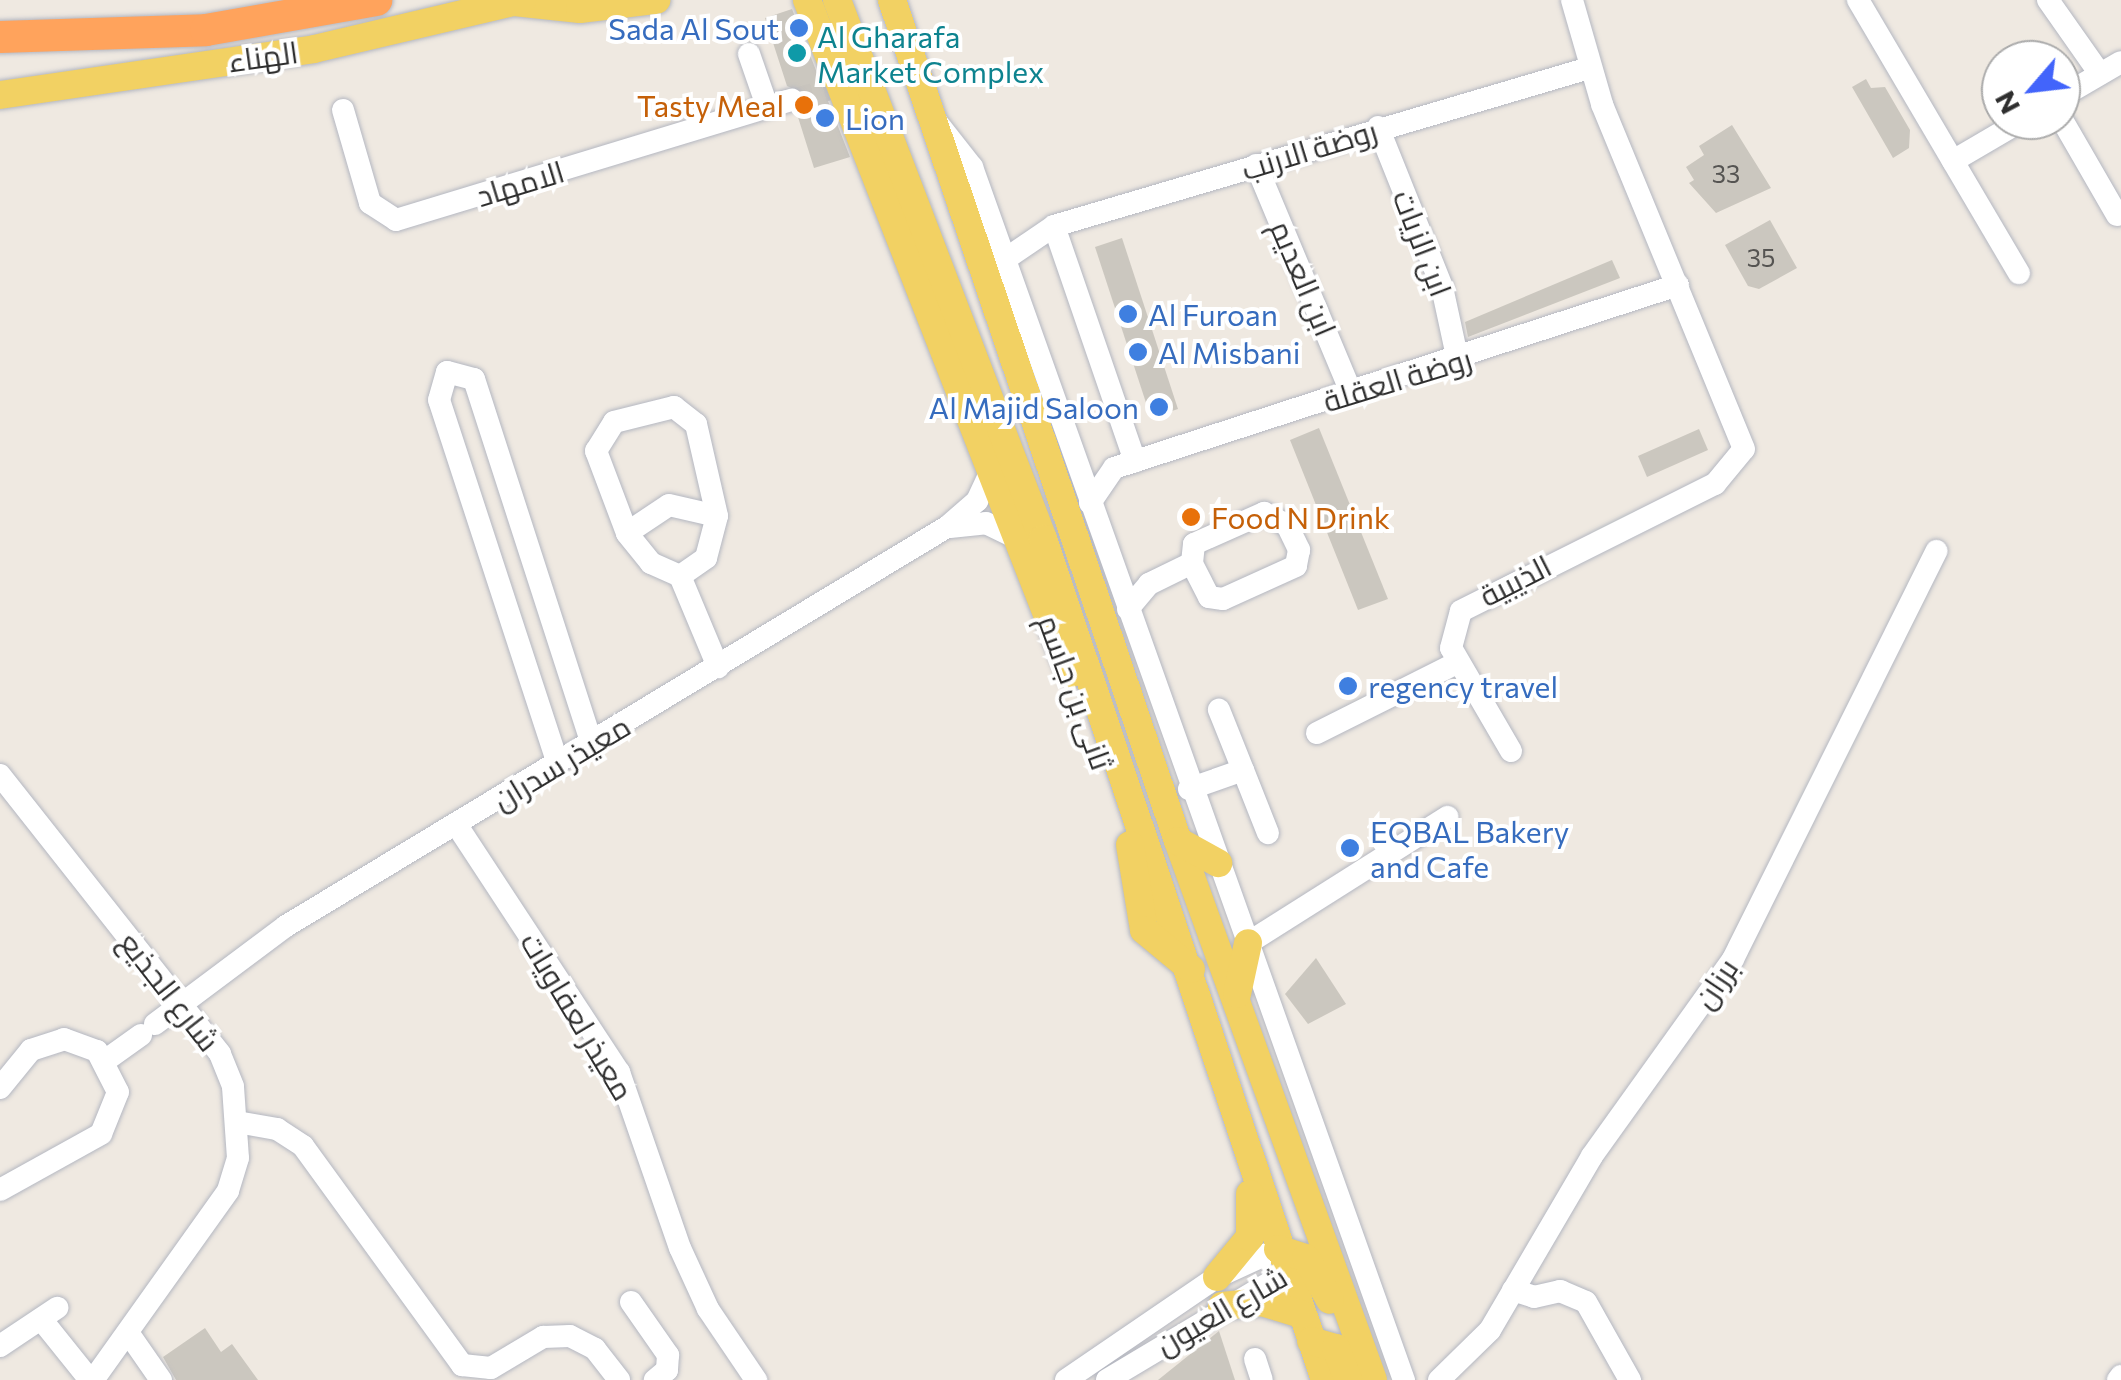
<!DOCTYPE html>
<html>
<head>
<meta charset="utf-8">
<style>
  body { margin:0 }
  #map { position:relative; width:2121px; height:1380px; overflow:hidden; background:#efe9e1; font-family:Commissioner,Cairo,sans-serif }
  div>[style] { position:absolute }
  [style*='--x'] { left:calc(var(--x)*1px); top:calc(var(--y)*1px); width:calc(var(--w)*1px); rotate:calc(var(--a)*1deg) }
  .building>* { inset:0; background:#cbc7bf }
  .minor-tunnel>* { height:22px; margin-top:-11px; transform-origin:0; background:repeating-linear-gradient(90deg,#c8c4bd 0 22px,transparent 0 33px) }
  .roads { filter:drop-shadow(0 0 2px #b4b7c1) drop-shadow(0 0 2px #b4b7c1) }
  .minor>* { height:22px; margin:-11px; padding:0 11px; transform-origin:11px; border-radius:11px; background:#fff }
  .major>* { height:28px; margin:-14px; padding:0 14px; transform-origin:14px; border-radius:14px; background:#f2d163 }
  .highway>* { height:32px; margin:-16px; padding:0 16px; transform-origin:16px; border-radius:16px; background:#ffa35c }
  .dots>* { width:28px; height:28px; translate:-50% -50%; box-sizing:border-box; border:5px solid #fff; border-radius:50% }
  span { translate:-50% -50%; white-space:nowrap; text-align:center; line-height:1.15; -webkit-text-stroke:8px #fff; paint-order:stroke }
  .number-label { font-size:25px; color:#555452 }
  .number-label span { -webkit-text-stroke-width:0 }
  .shop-label { font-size:30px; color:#366cbe }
  .right { translate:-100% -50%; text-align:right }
  .left { translate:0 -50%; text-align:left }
  .culture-label { font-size:30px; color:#0d838f }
  .street-label { font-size:30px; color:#2e2e2e }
  .food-label { font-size:30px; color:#c56008 }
  .north { position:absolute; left:1981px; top:40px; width:100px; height:100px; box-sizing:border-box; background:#fff; border:2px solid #ababab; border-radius:50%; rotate:242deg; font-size:28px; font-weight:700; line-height:40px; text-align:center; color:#2e2e2e }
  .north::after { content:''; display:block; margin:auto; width:35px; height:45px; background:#4264fb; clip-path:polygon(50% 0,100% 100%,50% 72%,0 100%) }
</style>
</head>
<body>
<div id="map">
  <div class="building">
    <div style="clip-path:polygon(792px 9px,850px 157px,814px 168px,797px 114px,806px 95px,787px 86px,765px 18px)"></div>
    <div style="clip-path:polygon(1866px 79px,1871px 88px,1885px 87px,1910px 130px,1909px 148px,1893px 158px,1852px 87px)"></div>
    <div style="clip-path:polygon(1732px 125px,1771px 188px,1716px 213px,1689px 183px,1694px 180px,1686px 167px,1704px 155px,1699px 146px)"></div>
    <div style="clip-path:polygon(1770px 220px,1797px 268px,1759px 289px,1748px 286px,1725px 245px)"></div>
    <div style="clip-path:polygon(1122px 238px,1178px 409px,1151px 418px,1095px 247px)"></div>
    <div style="clip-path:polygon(1612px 260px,1620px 278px,1468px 337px,1465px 322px)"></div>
    <div style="clip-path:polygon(1319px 428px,1388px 599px,1358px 610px,1290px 440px)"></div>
    <div style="clip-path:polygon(1699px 429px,1708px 450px,1647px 477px,1638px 456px)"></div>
    <div style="clip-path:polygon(1316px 958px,1346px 1004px,1308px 1024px,1285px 994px)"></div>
    <div style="clip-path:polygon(205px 1328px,221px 1352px,232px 1344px,258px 1380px,176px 1380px,163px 1357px)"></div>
    <div style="clip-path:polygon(1219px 1331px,1235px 1380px,1158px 1380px)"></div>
  </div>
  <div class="minor-tunnel">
    <div style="--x:792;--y:100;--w:40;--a:-16"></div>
  </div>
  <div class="roads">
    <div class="minor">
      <div style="--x:1858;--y:0;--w:317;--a:59.5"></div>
      <div style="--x:2048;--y:0;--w:90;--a:54.9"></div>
      <div style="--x:749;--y:54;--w:55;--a:70.9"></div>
      <div style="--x:2061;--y:97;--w:69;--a:-30.3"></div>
      <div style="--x:343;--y:110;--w:97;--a:73.8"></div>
      <div style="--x:370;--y:203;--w:31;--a:33"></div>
      <div style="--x:396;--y:220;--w:414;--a:-16.9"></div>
      <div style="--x:2061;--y:118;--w:112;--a:60"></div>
      <div style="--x:935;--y:120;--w:60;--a:51.8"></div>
      <div style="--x:972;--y:167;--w:1288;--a:70.4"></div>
      <div style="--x:1378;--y:127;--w:172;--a:68.2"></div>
      <div style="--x:1442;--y:287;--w:76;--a:77.8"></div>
      <div style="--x:1953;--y:161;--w:81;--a:-30.4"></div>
      <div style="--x:1256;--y:165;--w:246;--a:67.3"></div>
      <div style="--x:1054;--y:226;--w:249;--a:71"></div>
      <div style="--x:1004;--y:260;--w:60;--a:-34.2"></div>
      <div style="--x:1054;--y:226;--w:558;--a:-16.45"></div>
      <div style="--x:674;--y:407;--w:28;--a:38"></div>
      <div style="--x:696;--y:424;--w:94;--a:77.1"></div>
      <div style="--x:717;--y:516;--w:43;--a:104.7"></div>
      <div style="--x:706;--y:558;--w:32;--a:145"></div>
      <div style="--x:680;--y:576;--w:32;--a:-156"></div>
      <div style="--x:651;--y:563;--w:38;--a:-129"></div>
      <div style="--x:627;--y:533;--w:88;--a:-110.7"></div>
      <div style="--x:596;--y:451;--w:34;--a:-58"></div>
      <div style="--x:614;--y:422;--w:62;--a:-14"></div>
      <div style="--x:1090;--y:503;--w:42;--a:-55.6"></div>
      <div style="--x:1114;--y:468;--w:593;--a:-17.98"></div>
      <div style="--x:1264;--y:513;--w:26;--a:28"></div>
      <div style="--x:1287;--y:525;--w:28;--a:64"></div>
      <div style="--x:1299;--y:550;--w:16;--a:101"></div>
      <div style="--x:1296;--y:566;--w:80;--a:155.7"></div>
      <div style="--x:1223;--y:599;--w:14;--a:-172"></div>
      <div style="--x:1209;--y:597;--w:38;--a:-117"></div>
      <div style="--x:1192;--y:563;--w:19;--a:-84"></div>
      <div style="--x:1194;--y:544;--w:77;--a:-23.9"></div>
      <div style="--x:950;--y:527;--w:36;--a:-6"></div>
      <div style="--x:986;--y:523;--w:39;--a:26"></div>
      <div style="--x:627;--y:533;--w:50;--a:-33.7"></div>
      <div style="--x:669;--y:505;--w:49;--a:12.9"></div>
      <div style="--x:680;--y:576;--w:99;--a:67.3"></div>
      <div style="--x:1128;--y:609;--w:33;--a:-50"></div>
      <div style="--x:1149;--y:584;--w:48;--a:-26"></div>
      <div style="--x:1317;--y:733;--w:157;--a:-26.6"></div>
      <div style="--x:1511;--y:751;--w:119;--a:-120.2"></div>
      <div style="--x:1451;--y:648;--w:38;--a:-75"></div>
      <div style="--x:1461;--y:611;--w:284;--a:-26.6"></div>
      <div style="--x:1715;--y:484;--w:45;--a:-50.4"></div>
      <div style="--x:1744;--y:449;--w:373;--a:-112.4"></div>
      <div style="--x:1602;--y:104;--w:108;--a:-106.1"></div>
      <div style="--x:558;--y:764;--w:383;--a:-108.1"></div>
      <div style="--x:439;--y:400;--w:29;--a:-74"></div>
      <div style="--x:447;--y:372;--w:28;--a:15"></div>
      <div style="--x:474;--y:379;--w:384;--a:72.1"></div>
      <div style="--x:1243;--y:770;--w:68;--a:68.4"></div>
      <div style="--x:0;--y:775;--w:355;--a:51.7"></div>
      <div style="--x:220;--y:1054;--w:35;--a:68"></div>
      <div style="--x:233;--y:1087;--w:71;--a:86"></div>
      <div style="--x:238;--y:1158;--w:34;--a:107"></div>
      <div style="--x:228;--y:1191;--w:232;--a:125.5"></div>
      <div style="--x:1189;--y:789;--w:57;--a:-19.4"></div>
      <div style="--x:1243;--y:770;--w:65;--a:-111.8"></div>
      <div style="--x:456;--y:824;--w:297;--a:56.7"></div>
      <div style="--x:619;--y:1072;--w:186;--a:70.9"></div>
      <div style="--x:680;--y:1248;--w:67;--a:65.3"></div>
      <div style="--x:708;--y:1309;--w:86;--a:55.9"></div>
      <div style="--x:1248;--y:943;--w:236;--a:-32.3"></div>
      <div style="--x:155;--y:1024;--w:164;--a:-36.8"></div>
      <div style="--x:286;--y:926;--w:772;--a:-31.12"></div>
      <div style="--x:947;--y:527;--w:40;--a:-41"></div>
      <div style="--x:977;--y:501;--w:40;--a:-65"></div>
      <div style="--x:106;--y:1060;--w:43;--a:-35.5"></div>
      <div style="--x:0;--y:1088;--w:49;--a:-50.8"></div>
      <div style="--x:31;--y:1050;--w:35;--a:-18"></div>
      <div style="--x:64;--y:1039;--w:35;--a:20"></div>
      <div style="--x:97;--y:1051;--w:46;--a:62.9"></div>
      <div style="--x:118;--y:1092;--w:45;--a:112"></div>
      <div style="--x:101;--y:1134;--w:115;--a:151"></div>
      <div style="--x:237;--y:1122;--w:41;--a:9.9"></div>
      <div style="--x:277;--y:1129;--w:31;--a:33"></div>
      <div style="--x:303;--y:1146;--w:271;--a:54"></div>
      <div style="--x:462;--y:1365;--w:29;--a:6"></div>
      <div style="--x:491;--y:1368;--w:61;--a:-30.8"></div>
      <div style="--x:543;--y:1337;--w:27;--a:-2"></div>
      <div style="--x:570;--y:1336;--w:28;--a:27"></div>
      <div style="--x:595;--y:1349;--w:39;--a:52"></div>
      <div style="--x:1513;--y:1290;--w:22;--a:18"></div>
      <div style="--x:1534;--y:1297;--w:27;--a:-13"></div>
      <div style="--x:1560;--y:1291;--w:28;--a:23"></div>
      <div style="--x:1586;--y:1302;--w:90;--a:60.6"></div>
      <div style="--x:631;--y:1302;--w:65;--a:55.1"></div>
      <div style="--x:668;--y:1355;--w:15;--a:94"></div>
      <div style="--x:667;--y:1370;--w:16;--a:140"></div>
      <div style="--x:41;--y:1319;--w:78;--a:51.2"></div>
      <div style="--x:129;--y:1334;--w:56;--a:55.2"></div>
      <div style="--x:0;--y:1346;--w:69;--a:-33.7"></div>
      <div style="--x:1255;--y:1359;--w:22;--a:72"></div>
      <div style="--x:1066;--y:1380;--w:183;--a:-34.3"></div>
      <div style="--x:1217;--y:1277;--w:67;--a:-24.7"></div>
      <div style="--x:1107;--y:1380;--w:226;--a:-30.9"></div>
      <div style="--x:1439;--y:1380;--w:71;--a:-44.4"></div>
      <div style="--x:1490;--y:1330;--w:202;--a:-59.6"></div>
      <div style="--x:1592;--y:1156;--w:242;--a:-54.4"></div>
      <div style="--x:1733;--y:959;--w:456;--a:-63.5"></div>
      <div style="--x:2118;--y:1380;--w:5;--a:-53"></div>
    </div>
    <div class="major">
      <div style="--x:807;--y:0;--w:723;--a:68.66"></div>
      <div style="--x:837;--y:0;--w:577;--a:69.08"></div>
      <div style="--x:1043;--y:539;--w:887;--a:71.46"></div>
      <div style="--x:892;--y:0;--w:888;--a:71.22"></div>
      <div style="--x:1178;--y:841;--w:573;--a:70.11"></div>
      <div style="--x:514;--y:2;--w:66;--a:6.1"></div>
      <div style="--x:580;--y:9;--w:77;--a:-6.8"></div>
      <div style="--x:0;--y:95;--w:317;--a:-8.3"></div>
      <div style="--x:314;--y:49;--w:214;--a:-13.3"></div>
      <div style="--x:1178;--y:841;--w:46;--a:28.8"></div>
      <div style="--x:1130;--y:845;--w:86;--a:80.6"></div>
      <div style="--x:1144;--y:930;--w:61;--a:39.7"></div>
      <div style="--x:1237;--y:994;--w:52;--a:-77.8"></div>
      <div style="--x:1278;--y:1249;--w:29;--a:18"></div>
      <div style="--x:1306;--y:1258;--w:48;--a:60.3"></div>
      <div style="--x:1217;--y:1277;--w:52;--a:-50.5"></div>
      <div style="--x:1250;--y:1237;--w:43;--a:-90"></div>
      <div style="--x:1222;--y:1306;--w:40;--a:-5.7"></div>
      <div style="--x:1262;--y:1302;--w:41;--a:17.1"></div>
      <div style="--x:1311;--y:1341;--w:26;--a:16"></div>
      <div style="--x:1336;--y:1348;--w:34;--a:69"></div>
    </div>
    <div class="highway">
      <div style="--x:0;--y:37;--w:206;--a:-1.9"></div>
      <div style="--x:206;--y:30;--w:173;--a:-10"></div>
    </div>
  </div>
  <div class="dots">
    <div style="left:799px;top:28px;background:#3f7fe0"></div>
    <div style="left:797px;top:53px;background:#0f9aa8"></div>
    <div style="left:804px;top:105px;background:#e8710a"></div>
    <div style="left:825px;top:118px;background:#3f7fe0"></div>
    <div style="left:1128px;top:314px;background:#3f7fe0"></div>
    <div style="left:1138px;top:352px;background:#3f7fe0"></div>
    <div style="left:1159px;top:407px;background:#3f7fe0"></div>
    <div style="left:1191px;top:517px;background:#e8710a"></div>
    <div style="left:1348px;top:686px;background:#3f7fe0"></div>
    <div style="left:1350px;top:848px;background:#3f7fe0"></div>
  </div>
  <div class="number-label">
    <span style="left:1726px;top:173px">33</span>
    <span style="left:1761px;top:257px">35</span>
  </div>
  <div class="shop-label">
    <span class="right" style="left:779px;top:28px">Sada Al Sout</span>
    <span class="left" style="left:845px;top:118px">Lion</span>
    <span class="left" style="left:1148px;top:314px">Al Furoan</span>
    <span class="left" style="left:1158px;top:352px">Al Misbani</span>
    <span class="right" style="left:1139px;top:407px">Al Majid Saloon</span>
    <span class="left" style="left:1368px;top:686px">regency travel</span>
    <span class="left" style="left:1370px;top:848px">EQBAL Bakery<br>and Cafe</span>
  </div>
  <div class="culture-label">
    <span class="left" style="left:817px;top:53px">Al Gharafa<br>Market Complex</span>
  </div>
  <div class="street-label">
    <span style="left:263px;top:56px;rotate:-8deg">الهناء</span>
    <span style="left:1309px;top:149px;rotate:-17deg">روضة الارنب</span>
    <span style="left:520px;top:183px;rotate:-17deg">الامهاد</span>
    <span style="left:1423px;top:243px;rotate:69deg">ابن الزيات</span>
    <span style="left:1304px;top:278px;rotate:67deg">ابن العديم</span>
    <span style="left:1397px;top:379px;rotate:-17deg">روضة العقلة</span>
    <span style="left:1515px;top:580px;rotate:-27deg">الذيبية</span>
    <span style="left:1076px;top:692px;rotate:70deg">ثانى بن جاسم</span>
    <span style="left:561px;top:762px;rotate:-31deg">معيذر سدران</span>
    <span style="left:1715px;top:983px;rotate:-56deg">برزان</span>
    <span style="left:170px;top:991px;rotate:52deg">شارع الجذيع</span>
    <span style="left:578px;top:1016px;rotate:59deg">معيذر لعفاويات</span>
    <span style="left:1221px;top:1310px;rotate:-30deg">شارع العيون</span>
  </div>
  <div class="food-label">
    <span class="right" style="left:784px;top:105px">Tasty Meal</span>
    <span class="left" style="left:1211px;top:517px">Food N Drink</span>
  </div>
  <div class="north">N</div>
</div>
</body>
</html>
